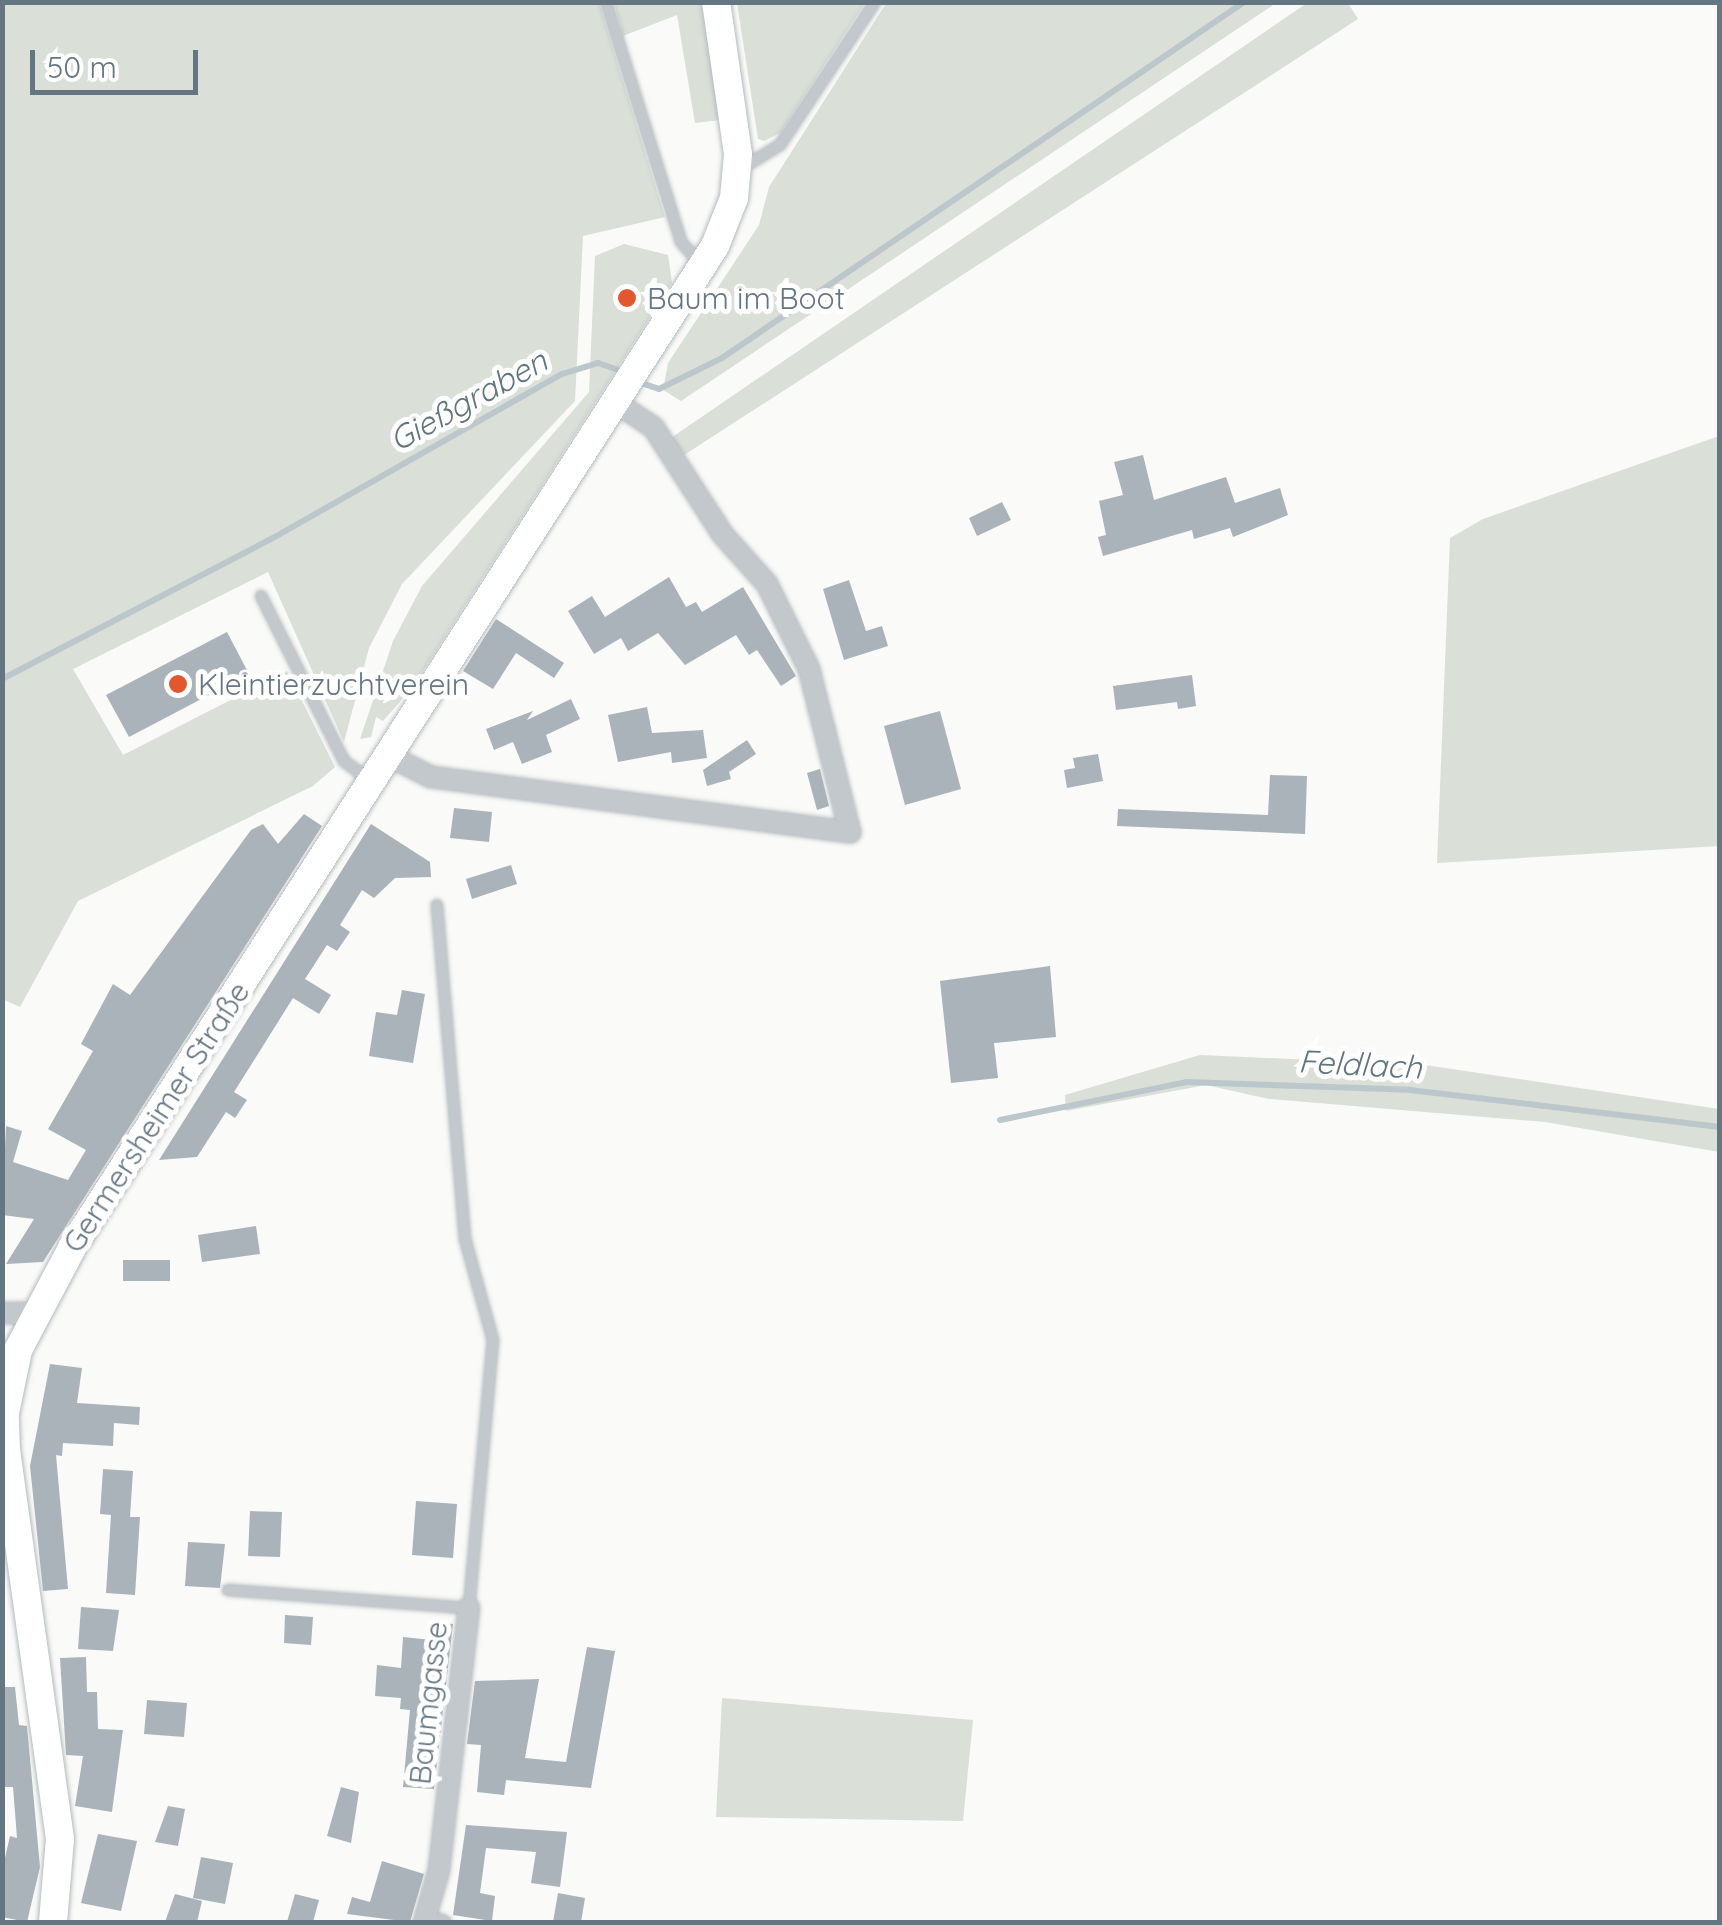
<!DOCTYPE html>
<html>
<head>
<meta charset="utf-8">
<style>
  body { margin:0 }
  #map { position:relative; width:1722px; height:1925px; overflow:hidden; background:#fafaf8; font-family:Quicksand,sans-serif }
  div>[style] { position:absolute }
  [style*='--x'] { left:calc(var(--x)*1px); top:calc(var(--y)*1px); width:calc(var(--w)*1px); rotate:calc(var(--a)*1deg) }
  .green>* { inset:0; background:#dadfd7 }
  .stream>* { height:6px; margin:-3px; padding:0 3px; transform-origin:3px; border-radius:3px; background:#bbc7cb }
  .building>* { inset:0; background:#aab3b9 }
  .roads { filter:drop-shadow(0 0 2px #b3babf) drop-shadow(0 0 2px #b3babf) }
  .lane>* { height:10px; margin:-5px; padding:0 5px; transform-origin:5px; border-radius:5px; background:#c3c8cc }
  .street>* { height:20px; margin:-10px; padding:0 10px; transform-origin:10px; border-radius:10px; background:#c3c8cc }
  .secondary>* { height:28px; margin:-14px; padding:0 14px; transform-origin:14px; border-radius:14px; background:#fff }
  .dots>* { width:28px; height:28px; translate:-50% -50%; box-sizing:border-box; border:5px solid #fff; border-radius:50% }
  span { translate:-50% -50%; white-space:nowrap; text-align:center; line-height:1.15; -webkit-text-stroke:10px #fff; paint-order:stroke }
  .poi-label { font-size:30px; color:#657683 }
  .left { translate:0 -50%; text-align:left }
  .street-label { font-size:30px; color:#657683 }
  .water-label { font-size:32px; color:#60757c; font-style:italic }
  .frame { position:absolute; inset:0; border:5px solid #657683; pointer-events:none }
  .scale { position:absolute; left:30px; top:50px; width:168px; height:45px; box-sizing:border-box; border:5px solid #657683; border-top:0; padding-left:12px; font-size:30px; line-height:35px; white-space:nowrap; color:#657683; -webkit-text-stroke:8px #fff; paint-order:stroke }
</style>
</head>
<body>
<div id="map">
  <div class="green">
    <div style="clip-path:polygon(3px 2px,599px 3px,665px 217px,583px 236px,575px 401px,402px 584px,369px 648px,344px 742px,268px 572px,73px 669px,123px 755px,287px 671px,335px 767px,313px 786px,78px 901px,20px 1007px,2px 999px)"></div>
    <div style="clip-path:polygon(887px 2px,1276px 3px,681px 401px,663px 390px,668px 363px,759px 225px,769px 187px)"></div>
    <div style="clip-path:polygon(614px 3px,701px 3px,720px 120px,695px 123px,677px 15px,623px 36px)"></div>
    <div style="clip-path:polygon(737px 3px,865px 3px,780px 133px,764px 141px,758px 139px)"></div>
    <div style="clip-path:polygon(1307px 3px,1348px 3px,1358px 19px,678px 459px,668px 440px)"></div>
    <div style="clip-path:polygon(624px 244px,668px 255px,672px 283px,412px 688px,383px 721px,376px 717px,371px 737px,360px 739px,393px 641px,422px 586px,589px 392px,595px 256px)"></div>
    <div style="clip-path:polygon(1719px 436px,1719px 846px,1437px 863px,1450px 538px,1483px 519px)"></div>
    <div style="clip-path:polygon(1200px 1055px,1425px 1065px,1719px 1109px,1719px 1152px,1545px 1122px,1269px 1099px,1206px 1085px,1066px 1111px,1065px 1095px)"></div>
    <div style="clip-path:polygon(722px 1698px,973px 1720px,963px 1821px,716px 1817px)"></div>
  </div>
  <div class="stream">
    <div style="--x:638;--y:382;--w:22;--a:18"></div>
    <div style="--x:659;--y:389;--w:70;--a:-26.2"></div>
    <div style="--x:722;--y:358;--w:632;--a:-34.29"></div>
    <div style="--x:2;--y:679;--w:305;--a:-27.5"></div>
    <div style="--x:273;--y:538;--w:332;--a:-29.6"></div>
    <div style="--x:562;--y:374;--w:38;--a:-17"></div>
    <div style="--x:598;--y:363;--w:28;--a:19"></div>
    <div style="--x:1000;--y:1120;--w:190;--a:-11.5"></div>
    <div style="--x:1186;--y:1082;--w:224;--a:2"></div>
    <div style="--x:1410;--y:1090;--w:312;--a:6.8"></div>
  </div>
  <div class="building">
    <div style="clip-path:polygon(1143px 455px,1154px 500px,1226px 477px,1235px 503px,1280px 488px,1288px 515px,1233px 537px,1230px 528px,1194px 539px,1192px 530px,1103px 556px,1098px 537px,1106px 535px,1099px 501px,1123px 495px,1114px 462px)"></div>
    <div style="clip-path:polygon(1002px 502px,1011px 520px,977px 536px,969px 518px)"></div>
    <div style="clip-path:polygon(669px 577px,686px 607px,696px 602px,702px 612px,743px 587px,796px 676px,781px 686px,757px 650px,749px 655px,736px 635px,685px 665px,658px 633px,628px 651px,621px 638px,594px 654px,568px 611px,592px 596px,605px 617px)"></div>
    <div style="clip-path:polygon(849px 580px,866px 631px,882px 626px,888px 646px,844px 660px,823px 589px)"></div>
    <div style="clip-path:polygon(496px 619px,564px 663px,554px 678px,516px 653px,493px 689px,463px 671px)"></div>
    <div style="clip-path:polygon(227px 632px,249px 674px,129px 737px,106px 695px)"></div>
    <div style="clip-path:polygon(1192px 675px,1196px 706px,1178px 709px,1177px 702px,1116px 710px,1113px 686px)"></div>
    <div style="clip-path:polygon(571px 699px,580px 719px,546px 735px,552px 752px,522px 764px,513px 742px,494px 750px,486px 729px,533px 711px,527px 720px)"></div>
    <div style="clip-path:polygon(647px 707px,652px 733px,703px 730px,707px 758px,672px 763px,671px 752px,618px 762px,608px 715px)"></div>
    <div style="clip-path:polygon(940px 711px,961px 789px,905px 805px,884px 726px)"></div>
    <div style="clip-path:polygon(747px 740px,756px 754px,729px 772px,731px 779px,707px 786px,703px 770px)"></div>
    <div style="clip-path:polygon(1098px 754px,1103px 781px,1067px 788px,1064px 770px,1075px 768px,1073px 758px)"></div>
    <div style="clip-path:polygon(820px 769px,829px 806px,817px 810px,807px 773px)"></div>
    <div style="clip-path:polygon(1270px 775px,1307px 776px,1305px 834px,1117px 826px,1118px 809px,1268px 815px)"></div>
    <div style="clip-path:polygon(454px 808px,492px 812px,489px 842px,450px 838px)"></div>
    <div style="clip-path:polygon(304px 814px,322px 826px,43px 1262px,6px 1264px,34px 1219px,2px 1215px,6px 1126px,22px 1131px,13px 1162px,68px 1180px,86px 1150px,48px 1129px,93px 1051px,81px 1044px,113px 984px,130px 995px,251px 830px,263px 824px,278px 844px)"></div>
    <div style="clip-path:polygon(371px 824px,430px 862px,431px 877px,395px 878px,374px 898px,362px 890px,340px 925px,350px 932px,337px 951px,327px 945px,305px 979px,331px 995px,319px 1014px,293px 998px,234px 1092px,247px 1100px,235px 1118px,226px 1112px,197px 1157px,159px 1160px)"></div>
    <div style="clip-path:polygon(511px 865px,517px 884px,472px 899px,466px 879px)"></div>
    <div style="clip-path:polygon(1050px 966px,1056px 1037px,994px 1043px,998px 1078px,951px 1083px,940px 981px)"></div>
    <div style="clip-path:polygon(402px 990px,425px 994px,413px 1063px,369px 1056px,376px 1012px,397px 1015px)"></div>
    <div style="clip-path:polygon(256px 1226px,260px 1254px,202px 1262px,198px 1235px)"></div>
    <div style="clip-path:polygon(123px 1260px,170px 1260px,170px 1281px,123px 1281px)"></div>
    <div style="clip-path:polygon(50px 1364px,82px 1368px,77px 1403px,140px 1407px,139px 1425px,114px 1423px,113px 1446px,63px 1443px,62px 1456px,56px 1455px,68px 1589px,43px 1591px,30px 1466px)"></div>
    <div style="clip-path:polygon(103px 1469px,133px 1471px,130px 1517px,140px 1517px,135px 1595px,106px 1593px,111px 1515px,100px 1514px)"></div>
    <div style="clip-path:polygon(416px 1501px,457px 1504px,453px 1558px,412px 1555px)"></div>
    <div style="clip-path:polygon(250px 1511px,282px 1512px,280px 1557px,248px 1556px)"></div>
    <div style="clip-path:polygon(188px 1542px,225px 1544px,220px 1588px,185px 1586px)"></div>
    <div style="clip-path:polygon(81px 1607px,119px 1610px,113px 1651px,78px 1649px)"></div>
    <div style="clip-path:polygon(285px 1615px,313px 1617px,311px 1645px,284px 1643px)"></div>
    <div style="clip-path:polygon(434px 1622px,453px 1624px,434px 1789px,403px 1787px,410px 1710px,400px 1709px,401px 1698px,375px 1696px,377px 1665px,401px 1668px,403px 1637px,432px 1640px)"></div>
    <div style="clip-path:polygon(587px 1647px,615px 1651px,591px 1788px,506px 1780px,504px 1795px,477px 1792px,481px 1745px,467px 1744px,475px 1681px,539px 1679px,525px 1758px,566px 1762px)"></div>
    <div style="clip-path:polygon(86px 1657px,87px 1692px,97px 1692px,98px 1729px,123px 1730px,112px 1812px,75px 1806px,83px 1756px,66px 1755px,60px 1658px)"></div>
    <div style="clip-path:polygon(2px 1687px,15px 1687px,19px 1725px,27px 1726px,40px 1867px,27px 1922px,2px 1917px,2px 1871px,10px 1836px,17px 1838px,13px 1787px,2px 1787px)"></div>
    <div style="clip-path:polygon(147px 1700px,187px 1703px,184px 1737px,144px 1734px)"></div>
    <div style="clip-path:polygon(341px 1787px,359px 1792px,351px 1843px,327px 1836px)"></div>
    <div style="clip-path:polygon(168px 1806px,185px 1809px,178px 1846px,155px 1842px)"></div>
    <div style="clip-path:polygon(466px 1825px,567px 1832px,560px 1887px,531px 1883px,536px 1852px,486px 1848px,480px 1893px,495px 1896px,492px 1921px,453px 1915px)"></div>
    <div style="clip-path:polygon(98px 1834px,137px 1841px,121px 1911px,81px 1903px)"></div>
    <div style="clip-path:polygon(201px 1857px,233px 1863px,225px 1904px,193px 1898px)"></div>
    <div style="clip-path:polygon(382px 1861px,424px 1874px,410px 1922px,347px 1914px,352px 1897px,370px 1902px)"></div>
    <div style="clip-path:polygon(558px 1893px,585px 1898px,581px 1922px,553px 1922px)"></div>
    <div style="clip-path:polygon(175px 1894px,202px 1901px,197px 1922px,165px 1922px)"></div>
    <div style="clip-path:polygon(295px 1894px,319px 1900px,313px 1922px,287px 1922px)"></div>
  </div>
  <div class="roads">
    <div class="lane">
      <div style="--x:606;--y:2;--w:251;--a:72.6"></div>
      <div style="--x:681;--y:242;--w:28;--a:48"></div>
      <div style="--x:739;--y:170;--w:48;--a:-31.4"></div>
      <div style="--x:780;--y:145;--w:172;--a:-56.4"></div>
      <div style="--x:261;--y:596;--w:185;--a:63.3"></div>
      <div style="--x:344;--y:761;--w:34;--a:37"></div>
      <div style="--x:228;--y:1590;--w:242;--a:4.3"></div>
      <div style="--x:469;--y:1608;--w:269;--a:-84.9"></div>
      <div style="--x:493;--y:1340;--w:105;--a:-105.5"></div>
      <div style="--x:465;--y:1239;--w:335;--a:-94.8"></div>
      <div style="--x:426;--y:1915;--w:21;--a:19"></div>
    </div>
    <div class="street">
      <div style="--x:389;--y:756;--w:47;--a:26.6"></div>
      <div style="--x:431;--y:777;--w:423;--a:7.5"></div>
      <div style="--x:850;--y:832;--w:168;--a:-104.1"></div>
      <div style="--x:809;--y:669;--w:95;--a:-116.3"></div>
      <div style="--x:767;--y:584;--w:66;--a:-131.9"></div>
      <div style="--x:723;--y:535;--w:129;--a:-122.9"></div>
      <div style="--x:653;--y:427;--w:45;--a:-146.7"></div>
      <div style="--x:2;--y:1313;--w:30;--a:0"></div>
      <div style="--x:424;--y:1922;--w:54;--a:-73.9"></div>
      <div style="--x:439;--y:1870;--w:264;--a:-83.5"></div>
    </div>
    <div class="secondary">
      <div style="--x:53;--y:1922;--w:83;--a:-85.2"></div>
      <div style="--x:60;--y:1839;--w:392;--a:-97.9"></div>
      <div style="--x:6;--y:1451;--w:38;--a:-92"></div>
      <div style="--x:5;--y:1413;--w:64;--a:-78.3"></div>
      <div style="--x:18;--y:1350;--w:118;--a:-62.1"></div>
      <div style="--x:73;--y:1246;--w:1188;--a:-57.3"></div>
      <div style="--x:715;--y:246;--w:52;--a:-68.4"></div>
      <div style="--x:734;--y:198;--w:44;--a:-84.8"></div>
      <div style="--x:738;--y:154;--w:154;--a:-98.2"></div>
    </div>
  </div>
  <div class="dots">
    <div style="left:627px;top:298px;background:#e4572e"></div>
    <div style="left:178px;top:684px;background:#e4572e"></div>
  </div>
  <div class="poi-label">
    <span class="left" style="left:647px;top:298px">Baum im Boot</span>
    <span class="left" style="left:198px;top:684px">Kleintierzuchtverein</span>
  </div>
  <div class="street-label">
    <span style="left:156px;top:1117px;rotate:-57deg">Germersheimer Straße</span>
    <span style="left:428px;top:1703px;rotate:-84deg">Baumgasse</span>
  </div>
  <div class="water-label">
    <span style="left:468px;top:400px;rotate:-29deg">Gießgraben</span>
    <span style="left:1360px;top:1064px;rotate:3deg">Feldlach</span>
  </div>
  <div class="frame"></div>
  <div class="scale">50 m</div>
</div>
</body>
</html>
